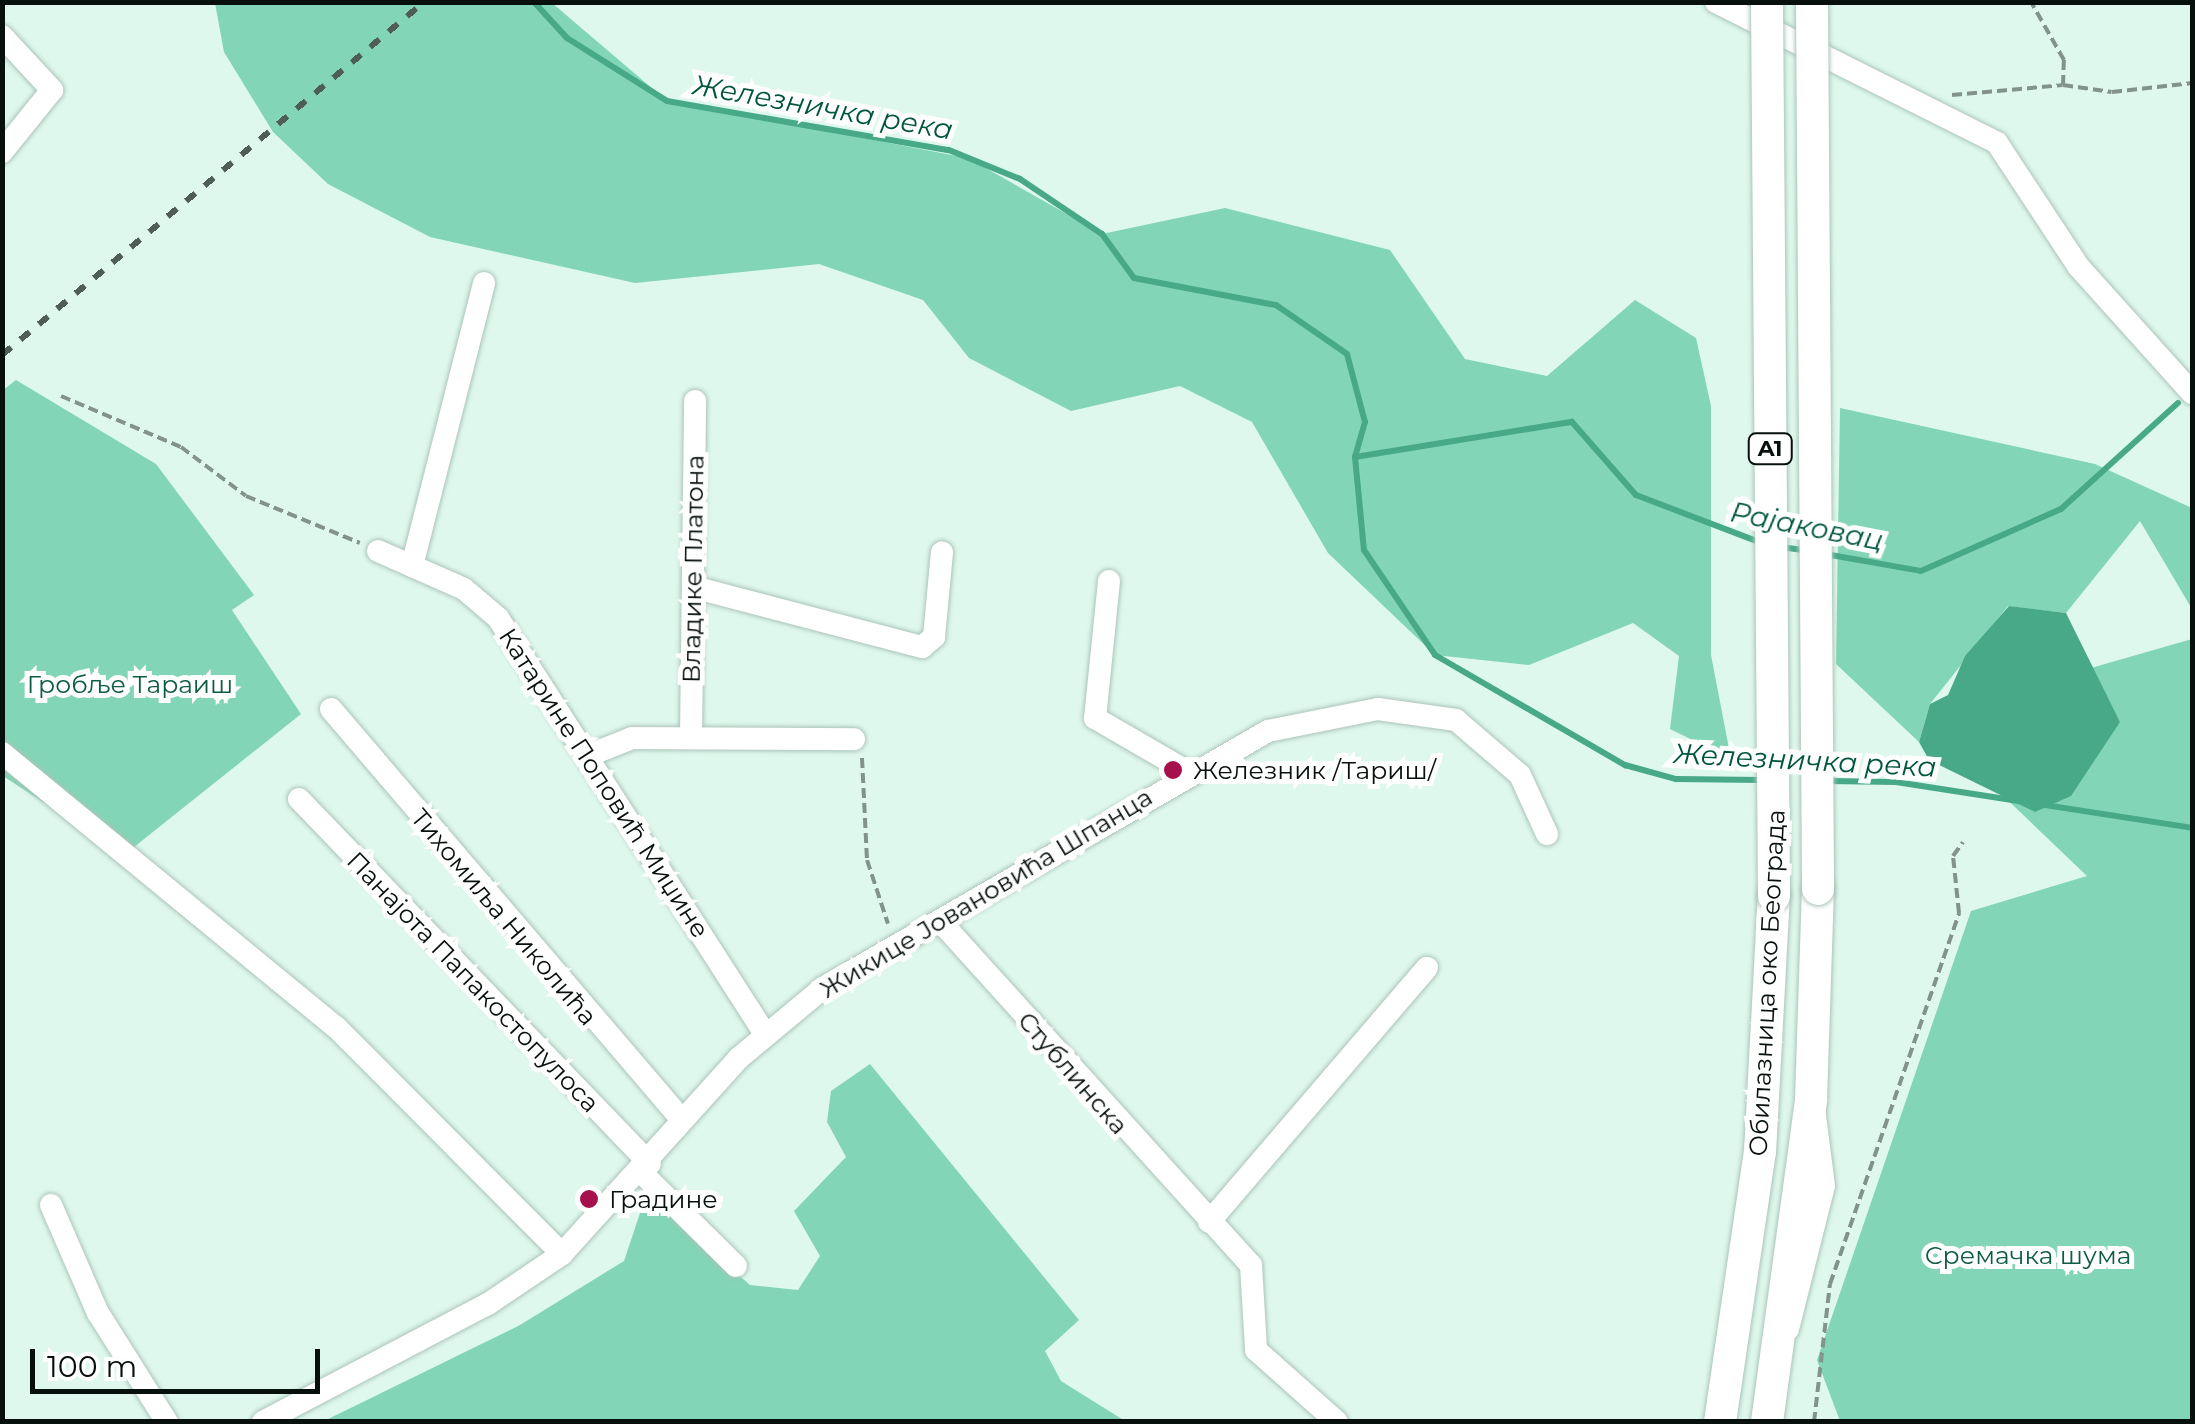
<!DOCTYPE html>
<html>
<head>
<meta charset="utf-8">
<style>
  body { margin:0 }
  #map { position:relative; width:2195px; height:1424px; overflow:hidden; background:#dff8ed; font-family:Montserrat,sans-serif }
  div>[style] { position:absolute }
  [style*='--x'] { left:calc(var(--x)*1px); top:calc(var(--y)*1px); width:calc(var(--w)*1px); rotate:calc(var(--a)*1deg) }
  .green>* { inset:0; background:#82d5b6 }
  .water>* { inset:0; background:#48a989 }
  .stream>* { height:6px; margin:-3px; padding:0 3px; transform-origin:3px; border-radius:3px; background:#48a989 }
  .path>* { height:4px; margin-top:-2px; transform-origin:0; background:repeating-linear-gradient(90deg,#81938b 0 10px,transparent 0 15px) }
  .roads { filter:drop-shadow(0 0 2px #acc4ba) drop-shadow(0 0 2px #acc4ba) }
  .minor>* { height:22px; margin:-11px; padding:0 11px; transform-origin:11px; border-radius:11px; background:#fff }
  .highway>* { height:32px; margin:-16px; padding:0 16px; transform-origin:16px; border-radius:16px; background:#fff }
  .rail>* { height:6px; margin-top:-3px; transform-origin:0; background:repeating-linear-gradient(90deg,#4f5d57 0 12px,transparent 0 24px) }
  .bridges { filter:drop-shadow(0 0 2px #acc4ba) drop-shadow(0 0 2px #acc4ba) }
  .highway-bridge>* { height:32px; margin:-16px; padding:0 16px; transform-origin:16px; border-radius:16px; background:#fff }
  .dots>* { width:28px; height:28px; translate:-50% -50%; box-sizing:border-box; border:5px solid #fefefe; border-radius:50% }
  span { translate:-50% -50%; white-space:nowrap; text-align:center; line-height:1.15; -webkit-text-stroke:10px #fefefe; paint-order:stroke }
  .shield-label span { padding:2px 8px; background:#fefefe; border:2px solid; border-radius:8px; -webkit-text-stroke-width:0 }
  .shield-label { font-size:22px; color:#07100c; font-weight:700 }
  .street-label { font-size:25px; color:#07100c }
  .park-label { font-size:25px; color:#0e5c46 }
  .poi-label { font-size:25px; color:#07100c }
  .left { translate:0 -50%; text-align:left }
  .water-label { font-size:28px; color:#00553f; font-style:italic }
  .frame { position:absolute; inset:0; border:5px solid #07100c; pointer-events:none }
  .scale { position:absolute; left:30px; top:1349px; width:290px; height:45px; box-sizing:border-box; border:5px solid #07100c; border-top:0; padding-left:12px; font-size:30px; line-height:35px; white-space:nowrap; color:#07100c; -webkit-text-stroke:8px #fefefe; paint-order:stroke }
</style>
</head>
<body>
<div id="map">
  <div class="green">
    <div style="clip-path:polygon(215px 3px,552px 3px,667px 101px,968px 158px,1102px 234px,1225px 208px,1390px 250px,1465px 359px,1547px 376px,1635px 300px,1696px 338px,1711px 406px,1711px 655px,1731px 759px,1670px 729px,1679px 656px,1633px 623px,1529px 665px,1435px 655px,1328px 553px,1252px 422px,1180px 386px,1071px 411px,969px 358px,923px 300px,819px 264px,635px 283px,430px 237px,328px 184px,273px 132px,224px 52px)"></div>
    <div style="clip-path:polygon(16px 380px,156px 464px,254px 595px,232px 610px,301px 714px,124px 855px,3px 776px,2px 391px)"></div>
    <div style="clip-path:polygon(1840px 408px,2095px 464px,2192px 508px,2192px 609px,2140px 521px,2066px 613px,2008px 606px,1930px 704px,1919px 742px,1836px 664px)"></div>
    <div style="clip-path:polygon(2192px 639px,2192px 1421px,1840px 1421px,1817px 1360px,1971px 911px,2087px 876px,1995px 788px,2035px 812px,2120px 722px,2091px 668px)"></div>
    <div style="clip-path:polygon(870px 1064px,1079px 1320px,1045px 1351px,1061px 1381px,1125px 1421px,322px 1422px,520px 1325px,624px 1261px,646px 1195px,750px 1285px,798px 1290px,820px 1256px,794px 1211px,846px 1157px,827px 1122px,831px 1091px)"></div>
  </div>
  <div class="water">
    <div style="clip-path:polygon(2009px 606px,2066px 613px,2120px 722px,2071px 796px,2035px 812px,1929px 760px,1919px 742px,1930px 704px,1948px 695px,1965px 656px)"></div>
  </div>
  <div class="stream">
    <div style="--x:534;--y:2;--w:49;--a:47.5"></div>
    <div style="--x:567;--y:38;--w:118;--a:32.2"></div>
    <div style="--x:667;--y:101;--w:286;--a:9.9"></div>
    <div style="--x:949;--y:150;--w:77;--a:22.2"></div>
    <div style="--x:1020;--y:179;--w:99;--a:33.9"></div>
    <div style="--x:1102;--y:234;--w:54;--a:54"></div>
    <div style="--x:1134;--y:278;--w:145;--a:10.8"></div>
    <div style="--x:1276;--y:305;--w:86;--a:34.6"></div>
    <div style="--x:1347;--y:354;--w:70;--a:75.2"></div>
    <div style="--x:1365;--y:422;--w:36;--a:106"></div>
    <div style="--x:1355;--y:457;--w:93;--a:84.5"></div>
    <div style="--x:1364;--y:550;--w:127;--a:55.9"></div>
    <div style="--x:1435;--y:655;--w:220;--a:30.1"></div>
    <div style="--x:1625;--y:765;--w:53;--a:15.4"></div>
    <div style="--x:1676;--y:779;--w:85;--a:0.7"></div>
    <div style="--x:1355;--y:457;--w:220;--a:-9.2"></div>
    <div style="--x:1572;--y:422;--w:97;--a:48.8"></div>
    <div style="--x:1636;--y:495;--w:137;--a:20.9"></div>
    <div style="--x:1781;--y:547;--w:27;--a:8"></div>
    <div style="--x:1825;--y:554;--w:97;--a:10"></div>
    <div style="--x:1921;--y:571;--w:153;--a:-23.9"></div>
    <div style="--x:2061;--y:509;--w:158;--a:-42.2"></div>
    <div style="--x:1828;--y:781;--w:68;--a:0.8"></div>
    <div style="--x:1896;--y:782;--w:300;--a:8.8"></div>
  </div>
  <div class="path">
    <div style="--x:2063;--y:85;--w:49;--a:8.1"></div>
    <div style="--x:2112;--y:92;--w:81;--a:-6.4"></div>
    <div style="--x:1952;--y:95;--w:111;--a:-5.1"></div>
    <div style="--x:2063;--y:85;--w:25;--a:-88"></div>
    <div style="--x:2064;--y:60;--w:67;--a:-119.6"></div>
    <div style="--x:61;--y:396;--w:130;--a:23"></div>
    <div style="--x:181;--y:447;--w:81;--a:37"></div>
    <div style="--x:246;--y:496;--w:123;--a:22.4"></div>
    <div style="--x:862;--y:758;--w:102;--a:87.2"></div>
    <div style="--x:867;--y:860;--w:67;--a:71.8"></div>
    <div style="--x:1814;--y:1422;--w:139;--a:-83.4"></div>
    <div style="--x:1830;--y:1284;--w:393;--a:-70.8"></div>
    <div style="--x:1959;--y:913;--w:57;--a:-96"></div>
    <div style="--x:1953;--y:856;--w:17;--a:-54"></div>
  </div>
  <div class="roads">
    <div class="minor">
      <div style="--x:1716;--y:2;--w:314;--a:26.6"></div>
      <div style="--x:1997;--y:143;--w:147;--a:56.6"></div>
      <div style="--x:2078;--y:266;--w:171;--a:48.1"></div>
      <div style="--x:2;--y:36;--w:74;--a:47.2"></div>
      <div style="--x:52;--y:90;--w:80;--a:128.9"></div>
      <div style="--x:378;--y:551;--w:94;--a:23.8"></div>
      <div style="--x:464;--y:589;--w:45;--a:40.5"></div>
      <div style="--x:498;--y:618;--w:494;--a:57.3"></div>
      <div style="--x:412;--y:566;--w:292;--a:-75.7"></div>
      <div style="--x:1109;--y:581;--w:138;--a:95.8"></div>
      <div style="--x:1095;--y:718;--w:108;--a:30.1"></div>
      <div style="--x:693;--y:587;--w:237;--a:14.7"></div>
      <div style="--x:922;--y:647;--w:16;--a:-40"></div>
      <div style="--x:934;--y:637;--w:85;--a:-84.6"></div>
      <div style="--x:331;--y:709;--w:540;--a:49.5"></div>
      <div style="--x:691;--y:737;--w:336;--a:-89.3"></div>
      <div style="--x:2;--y:753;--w:432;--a:39.4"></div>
      <div style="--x:336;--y:1027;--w:320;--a:45.1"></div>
      <div style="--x:587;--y:756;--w:48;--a:-21.8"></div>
      <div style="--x:632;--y:738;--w:222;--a:0.3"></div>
      <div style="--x:299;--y:799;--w:506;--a:46.12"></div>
      <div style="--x:940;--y:921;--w:464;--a:47.9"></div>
      <div style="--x:1251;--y:1265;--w:85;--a:86.6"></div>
      <div style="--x:1256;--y:1350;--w:108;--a:41.6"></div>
      <div style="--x:642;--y:1173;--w:132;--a:44.7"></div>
      <div style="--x:51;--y:1205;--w:118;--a:66.5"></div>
      <div style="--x:98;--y:1313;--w:129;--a:57.7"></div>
      <div style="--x:1209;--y:1222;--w:335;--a:-49.4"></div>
      <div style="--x:1788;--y:1329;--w:147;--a:-75.9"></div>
      <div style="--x:1824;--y:1186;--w:79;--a:-97.3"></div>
      <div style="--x:263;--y:1422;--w:254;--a:-27.7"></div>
      <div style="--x:488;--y:1304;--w:89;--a:-34"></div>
      <div style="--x:562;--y:1254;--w:264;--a:-47.9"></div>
      <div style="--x:739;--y:1058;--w:109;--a:-39.8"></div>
      <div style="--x:823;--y:988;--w:514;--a:-30.01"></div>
      <div style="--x:1268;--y:731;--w:112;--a:-11.3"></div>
      <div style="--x:1378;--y:709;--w:79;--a:8"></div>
      <div style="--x:1456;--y:720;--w:84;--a:40.7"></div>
      <div style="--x:1520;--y:775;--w:65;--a:65.4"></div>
    </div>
    <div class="highway">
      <div style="--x:1720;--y:1422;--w:273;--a:-81.6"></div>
      <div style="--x:1760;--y:1152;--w:256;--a:-86.9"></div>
      <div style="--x:1767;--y:1422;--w:326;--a:-82.2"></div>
      <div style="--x:1811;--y:1099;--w:210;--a:-88.1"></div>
    </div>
  </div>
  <div class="rail">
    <div style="--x:2;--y:355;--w:550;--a:-39.91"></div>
  </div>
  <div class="bridges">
    <div class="highway-bridge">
      <div style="--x:1767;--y:2;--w:894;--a:89.55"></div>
      <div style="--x:1812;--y:2;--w:887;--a:89.61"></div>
    </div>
  </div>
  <div class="dots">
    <div style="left:1173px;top:770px;background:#a6114b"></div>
    <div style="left:589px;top:1199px;background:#a6114b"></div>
  </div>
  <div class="shield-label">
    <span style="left:1770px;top:449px">A1</span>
  </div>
  <div class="street-label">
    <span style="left:693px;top:569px;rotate:-89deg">Владике Платона</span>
    <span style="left:604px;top:783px;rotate:57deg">Катарине Поповић Миџине</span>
    <span style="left:986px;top:893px;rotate:-31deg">Жикице Јовановића Шпанца</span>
    <span style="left:504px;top:917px;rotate:50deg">Тихомиља Николића</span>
    <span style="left:473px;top:982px;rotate:46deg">Панајота Папакостопулоса</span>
    <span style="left:1767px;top:983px;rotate:-87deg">Обилазница око Београда</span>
    <span style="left:1073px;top:1073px;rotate:49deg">Стублинска</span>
  </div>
  <div class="park-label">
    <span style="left:130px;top:684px">Гробље Тараиш</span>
    <span style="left:2028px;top:1255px">Сремачка шума</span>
  </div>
  <div class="poi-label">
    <span class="left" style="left:1193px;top:770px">Железник /Тариш/</span>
    <span class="left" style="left:609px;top:1199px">Градине</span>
  </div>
  <div class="water-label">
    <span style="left:823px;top:107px;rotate:10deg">Железничка река</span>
    <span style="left:1807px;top:526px;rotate:11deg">Рајаковац</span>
    <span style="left:1805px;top:760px;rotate:3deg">Железничка река</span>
  </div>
  <div class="frame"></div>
  <div class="scale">100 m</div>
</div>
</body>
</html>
